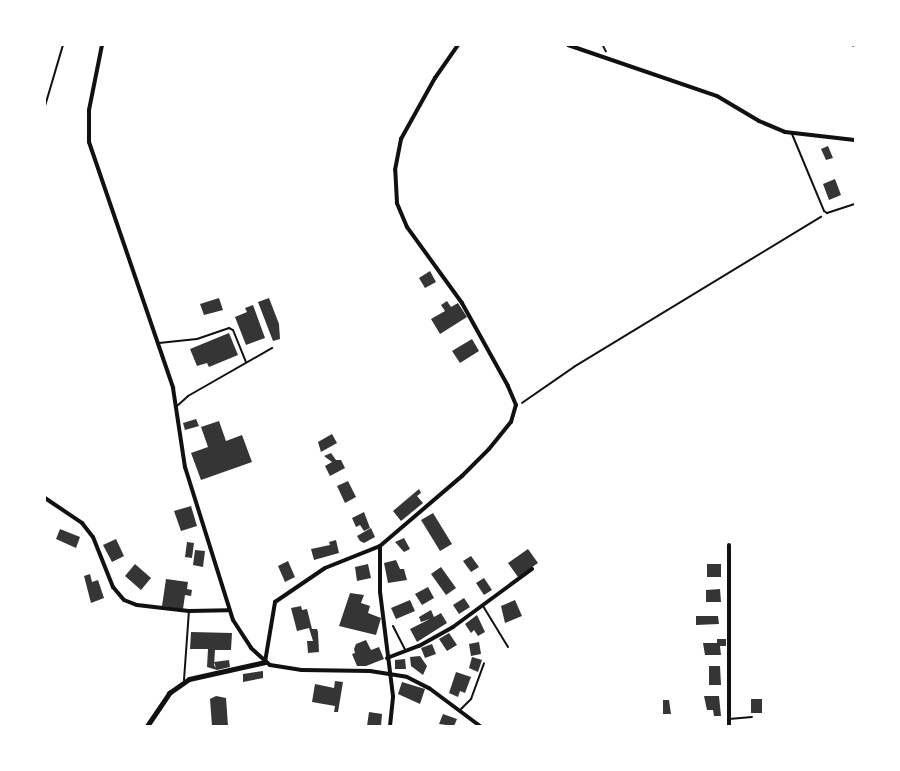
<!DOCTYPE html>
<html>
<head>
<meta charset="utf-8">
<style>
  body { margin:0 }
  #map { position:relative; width:900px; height:771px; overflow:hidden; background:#fff; font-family:"Varela Round",sans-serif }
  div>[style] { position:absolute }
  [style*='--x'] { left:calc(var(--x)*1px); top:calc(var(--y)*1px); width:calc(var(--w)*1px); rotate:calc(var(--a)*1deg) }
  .building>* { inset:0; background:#353535 }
  .path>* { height:1.5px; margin:-0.75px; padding:0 0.75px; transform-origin:0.75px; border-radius:0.75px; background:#111 }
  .service>* { height:2px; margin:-1px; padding:0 1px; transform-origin:1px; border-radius:1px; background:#111 }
  .minor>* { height:4px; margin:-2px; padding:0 2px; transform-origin:2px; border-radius:2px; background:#111 }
  .tertiary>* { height:5px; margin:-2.5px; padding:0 2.5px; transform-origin:2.5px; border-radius:2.5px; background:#111 }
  span { translate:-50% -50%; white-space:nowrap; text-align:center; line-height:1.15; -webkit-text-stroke:4.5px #fff; paint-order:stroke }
  .frame { position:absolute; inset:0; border:46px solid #fff; pointer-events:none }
</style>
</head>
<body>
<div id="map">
  <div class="building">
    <div style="clip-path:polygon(828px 146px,833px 158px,826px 160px,821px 149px)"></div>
    <div style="clip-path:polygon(835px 179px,841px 195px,829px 200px,823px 184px)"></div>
    <div style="clip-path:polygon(430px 271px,436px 282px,425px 288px,419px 278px)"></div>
    <div style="clip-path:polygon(219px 298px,223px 310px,204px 315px,200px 304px)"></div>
    <div style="clip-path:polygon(269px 298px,279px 324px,280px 339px,273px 341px,258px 302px)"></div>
    <div style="clip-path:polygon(447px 301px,451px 307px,458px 303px,467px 317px,440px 334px,431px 319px,445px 311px,441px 305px)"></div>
    <div style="clip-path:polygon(253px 305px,265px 338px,246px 345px,235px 317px,247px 312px,245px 308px)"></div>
    <div style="clip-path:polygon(229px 333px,238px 355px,209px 367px,207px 363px,197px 366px,190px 349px)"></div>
    <div style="clip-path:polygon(472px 339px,479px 351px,460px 363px,452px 351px)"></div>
    <div style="clip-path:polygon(196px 419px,199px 426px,185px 430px,183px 423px)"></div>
    <div style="clip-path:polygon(219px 421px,226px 441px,242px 435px,252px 462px,201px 480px,191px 453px,208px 447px,201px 427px)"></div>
    <div style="clip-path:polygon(332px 434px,337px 443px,321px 452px,318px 442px)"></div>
    <div style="clip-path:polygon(331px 453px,336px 460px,341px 460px,345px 468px,330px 476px,325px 466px,332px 462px,324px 456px)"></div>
    <div style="clip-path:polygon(348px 481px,356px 497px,345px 503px,337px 486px)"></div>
    <div style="clip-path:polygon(419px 489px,421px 493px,417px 496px,423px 503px,401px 521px,393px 511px)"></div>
    <div style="clip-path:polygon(191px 506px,197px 526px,181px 531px,174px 511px)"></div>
    <div style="clip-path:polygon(364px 512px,370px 528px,364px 531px,360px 525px,356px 527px,352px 518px)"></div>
    <div style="clip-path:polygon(433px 513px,452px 544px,440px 551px,421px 520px)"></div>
    <div style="clip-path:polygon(371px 528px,375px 537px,364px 543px,360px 541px,357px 536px)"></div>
    <div style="clip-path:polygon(60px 529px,80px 537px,76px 548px,56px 539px)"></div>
    <div style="clip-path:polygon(404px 538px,410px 549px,404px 552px,395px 542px)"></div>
    <div style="clip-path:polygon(116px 539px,124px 556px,112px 562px,103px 545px)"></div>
    <div style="clip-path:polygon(336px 540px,339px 553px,314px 560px,311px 549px,330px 545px,329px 542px)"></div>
    <div style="clip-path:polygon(187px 542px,194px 543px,192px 558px,185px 557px)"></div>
    <div style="clip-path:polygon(528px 549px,538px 563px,518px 577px,508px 563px)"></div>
    <div style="clip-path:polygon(195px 550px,205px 551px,203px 567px,193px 565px)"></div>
    <div style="clip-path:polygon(471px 556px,479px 567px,471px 572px,463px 561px)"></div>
    <div style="clip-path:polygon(396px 560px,400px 569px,404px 569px,407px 580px,388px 583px,384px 563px)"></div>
    <div style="clip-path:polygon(288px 561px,295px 577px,285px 582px,278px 566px)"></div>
    <div style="clip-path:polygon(135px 564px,151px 578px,141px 590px,125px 576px)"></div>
    <div style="clip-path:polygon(368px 564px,371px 578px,357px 581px,355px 567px)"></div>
    <div style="clip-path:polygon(707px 564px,721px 564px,721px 577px,707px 577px)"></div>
    <div style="clip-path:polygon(441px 567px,456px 588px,446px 595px,431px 574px)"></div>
    <div style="clip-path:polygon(90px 574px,92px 582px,98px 580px,104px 598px,91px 603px,84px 576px)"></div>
    <div style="clip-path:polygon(484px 578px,492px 590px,484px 595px,476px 583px)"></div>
    <div style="clip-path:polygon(166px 579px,188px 582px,187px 589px,192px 590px,191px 596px,185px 595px,183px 609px,162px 606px)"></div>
    <div style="clip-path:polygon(428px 587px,434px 598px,422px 605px,415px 594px)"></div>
    <div style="clip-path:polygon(720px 589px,721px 602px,706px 602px,706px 590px)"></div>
    <div style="clip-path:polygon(350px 593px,364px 595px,361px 603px,370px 606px,368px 613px,381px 618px,376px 635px,339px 626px)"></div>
    <div style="clip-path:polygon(464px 598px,470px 607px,459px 614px,453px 605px)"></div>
    <div style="clip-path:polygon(410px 600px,415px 611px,396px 619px,391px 608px)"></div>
    <div style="clip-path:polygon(515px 600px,522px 616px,505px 623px,501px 606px)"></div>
    <div style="clip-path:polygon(301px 606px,302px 610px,307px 609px,312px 629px,317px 629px,318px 632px,319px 652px,308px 653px,307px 641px,313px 641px,309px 628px,297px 631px,291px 608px)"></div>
    <div style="clip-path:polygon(431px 610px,434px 617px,441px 613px,447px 623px,417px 642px,410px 629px,430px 619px,421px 622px,419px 617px)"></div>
    <div style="clip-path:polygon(477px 615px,485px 632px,478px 636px,474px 630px,471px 633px,465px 624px)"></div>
    <div style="clip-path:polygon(696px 616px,718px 616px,719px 624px,696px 625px)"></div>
    <div style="clip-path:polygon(191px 632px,232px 633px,231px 650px,215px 650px,214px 665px,216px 668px,214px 662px,229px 660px,230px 667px,217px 670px,207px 667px,208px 649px,190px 649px)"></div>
    <div style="clip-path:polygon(449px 633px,457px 645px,447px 651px,439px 639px)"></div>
    <div style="clip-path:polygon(717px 639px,726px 639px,726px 646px,720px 646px,721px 655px,705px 655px,703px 643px,717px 643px)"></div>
    <div style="clip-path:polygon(366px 640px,371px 650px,379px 647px,384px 659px,366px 666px,357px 666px,352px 654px,355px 653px,354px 649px,356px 644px)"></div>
    <div style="clip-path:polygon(479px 642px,481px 654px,471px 656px,469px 644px)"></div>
    <div style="clip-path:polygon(432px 644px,436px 654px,425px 658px,421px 648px)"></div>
    <div style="clip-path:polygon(420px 656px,427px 666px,423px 675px,411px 666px,410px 657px)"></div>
    <div style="clip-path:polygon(472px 657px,482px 660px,478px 672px,469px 668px)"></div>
    <div style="clip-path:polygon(405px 659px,406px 669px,395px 669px,395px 660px)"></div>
    <div style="clip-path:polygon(709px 666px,720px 666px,721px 685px,709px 685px)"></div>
    <div style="clip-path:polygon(263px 671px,263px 678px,243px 682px,243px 674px)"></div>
    <div style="clip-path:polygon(456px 672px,471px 677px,465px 693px,460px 691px,458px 697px,449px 693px)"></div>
    <div style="clip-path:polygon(335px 681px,343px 682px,338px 712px,334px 712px,335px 706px,312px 702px,315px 684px,334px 688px)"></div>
    <div style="clip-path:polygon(402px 682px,425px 689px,420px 704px,398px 694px)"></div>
    <div style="clip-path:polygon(216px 696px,226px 698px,228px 726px,212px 726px,210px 699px)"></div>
    <div style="clip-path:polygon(704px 696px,719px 696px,721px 716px,714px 716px,713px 710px,707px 710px)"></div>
    <div style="clip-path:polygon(751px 699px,762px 699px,762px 713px,751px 713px)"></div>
    <div style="clip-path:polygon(663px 700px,669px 700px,671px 714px,663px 714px)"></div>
    <div style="clip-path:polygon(369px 712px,382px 714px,381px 726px,367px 726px)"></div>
    <div style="clip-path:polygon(443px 714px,457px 719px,454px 726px,439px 724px)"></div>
  </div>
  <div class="path">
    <div style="--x:603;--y:45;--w:7;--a:63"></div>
    <div style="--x:852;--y:45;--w:3;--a:18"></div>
    <div style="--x:522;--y:403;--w:63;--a:-34.7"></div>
    <div style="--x:574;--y:367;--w:289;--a:-31.3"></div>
  </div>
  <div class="service">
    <div style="--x:45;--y:106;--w:64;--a:-73.6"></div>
    <div style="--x:792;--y:134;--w:83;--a:67.4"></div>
    <div style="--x:824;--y:211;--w:4;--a:34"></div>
    <div style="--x:827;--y:213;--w:29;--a:-18"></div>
    <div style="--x:159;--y:343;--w:38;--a:-6"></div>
    <div style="--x:197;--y:339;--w:34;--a:-19"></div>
    <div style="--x:229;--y:328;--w:4;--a:27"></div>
    <div style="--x:233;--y:330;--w:35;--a:68"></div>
    <div style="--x:177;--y:406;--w:15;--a:-42"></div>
    <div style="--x:188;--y:396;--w:97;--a:-29.7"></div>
    <div style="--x:483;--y:606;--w:48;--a:58.6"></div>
    <div style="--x:393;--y:626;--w:27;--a:63"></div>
    <div style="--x:184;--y:680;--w:69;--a:-85.9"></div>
    <div style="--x:460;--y:710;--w:16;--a:-45"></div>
    <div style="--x:471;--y:699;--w:38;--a:-70"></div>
    <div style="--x:729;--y:719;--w:23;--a:-5"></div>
  </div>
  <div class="minor">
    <div style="--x:102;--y:45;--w:66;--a:101.3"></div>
    <div style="--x:89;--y:110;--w:32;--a:90"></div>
    <div style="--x:89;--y:142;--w:260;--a:71.1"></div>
    <div style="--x:173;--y:388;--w:80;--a:81.4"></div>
    <div style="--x:185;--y:467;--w:160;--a:72.6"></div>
    <div style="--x:233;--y:620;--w:33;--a:57"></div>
    <div style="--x:251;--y:648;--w:25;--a:42"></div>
    <div style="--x:270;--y:665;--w:32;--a:9"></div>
    <div style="--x:302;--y:670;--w:68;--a:0.8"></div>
    <div style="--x:370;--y:671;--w:37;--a:9"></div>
    <div style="--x:407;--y:677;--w:25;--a:27"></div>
    <div style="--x:429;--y:688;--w:64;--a:36.7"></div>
    <div style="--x:568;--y:45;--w:157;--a:18.9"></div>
    <div style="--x:717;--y:96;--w:49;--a:30.8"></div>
    <div style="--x:759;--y:121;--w:28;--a:23"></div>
    <div style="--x:785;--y:132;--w:70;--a:6.5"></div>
    <div style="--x:45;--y:498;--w:45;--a:34"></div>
    <div style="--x:82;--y:523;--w:18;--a:52"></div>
    <div style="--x:93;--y:537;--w:54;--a:68.2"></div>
    <div style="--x:113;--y:587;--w:17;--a:50"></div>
    <div style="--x:124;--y:600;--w:14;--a:21"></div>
    <div style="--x:137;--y:605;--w:52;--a:6.6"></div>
    <div style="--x:189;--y:611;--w:39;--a:-1"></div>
    <div style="--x:387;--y:658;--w:34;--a:-21"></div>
    <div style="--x:419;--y:646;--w:39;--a:-29"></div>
    <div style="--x:453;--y:627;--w:98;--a:-36.3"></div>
    <div style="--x:265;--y:662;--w:61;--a:-80.5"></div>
    <div style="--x:275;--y:602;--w:60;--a:-34.2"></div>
    <div style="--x:325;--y:568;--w:59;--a:-21.8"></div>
    <div style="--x:390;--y:726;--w:30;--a:-84"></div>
    <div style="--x:393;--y:696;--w:105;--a:-97.1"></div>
    <div style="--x:380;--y:592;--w:46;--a:-90"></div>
    <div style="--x:380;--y:546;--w:108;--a:-40.5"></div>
    <div style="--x:462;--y:476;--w:38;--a:-45"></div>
    <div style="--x:489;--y:449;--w:35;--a:-51"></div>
    <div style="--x:511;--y:422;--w:18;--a:-74"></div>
    <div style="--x:516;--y:405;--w:21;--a:-113"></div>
    <div style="--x:508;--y:386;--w:95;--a:-119"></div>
    <div style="--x:462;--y:303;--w:94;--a:-125.9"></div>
    <div style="--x:407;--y:227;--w:26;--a:-113"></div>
    <div style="--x:397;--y:203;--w:33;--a:-93"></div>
    <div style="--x:395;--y:170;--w:32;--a:-79"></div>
    <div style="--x:401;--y:139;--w:70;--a:-60.9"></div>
    <div style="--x:435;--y:78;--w:40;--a:-55.1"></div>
    <div style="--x:729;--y:726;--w:181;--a:-90"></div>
  </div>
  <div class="tertiary">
    <div style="--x:147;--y:726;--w:40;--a:-56"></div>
    <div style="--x:169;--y:693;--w:24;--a:-35"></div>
    <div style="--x:189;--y:679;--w:78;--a:-12.6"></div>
  </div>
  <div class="frame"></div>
</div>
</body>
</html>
